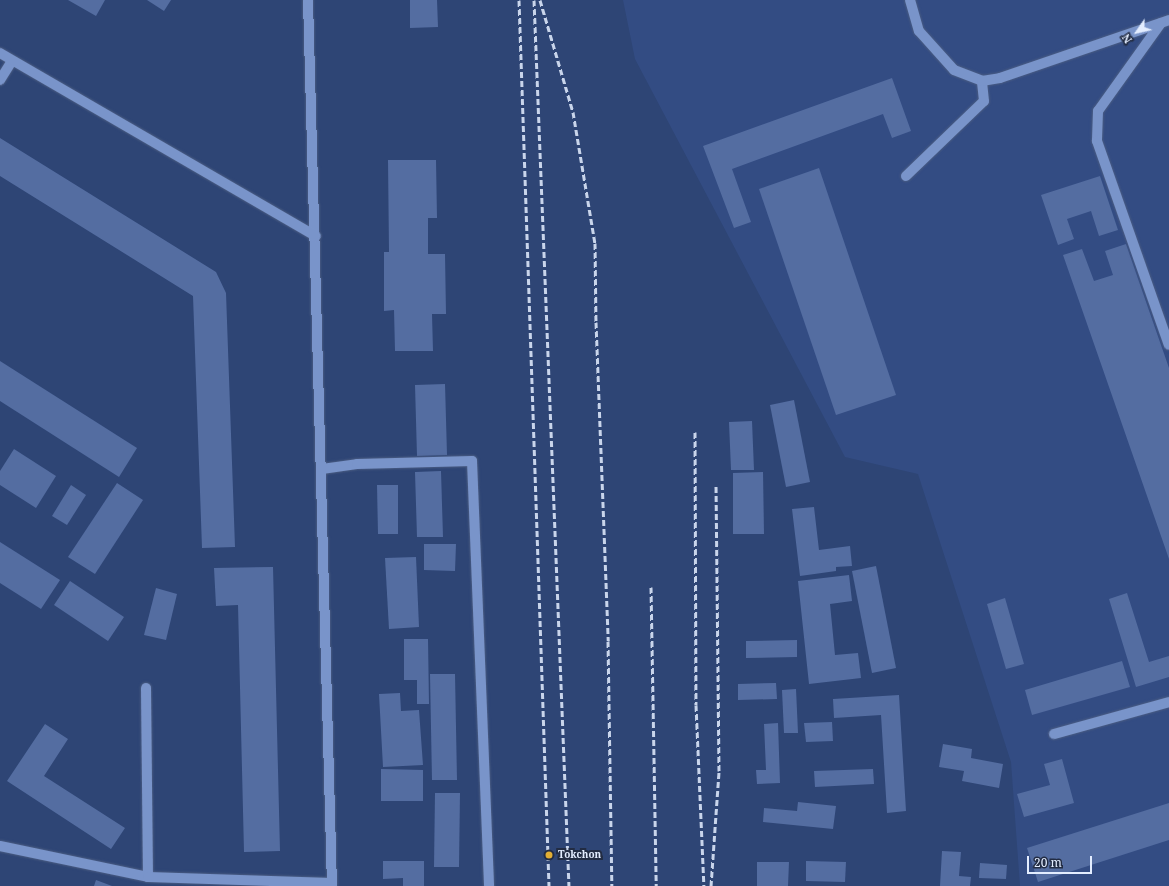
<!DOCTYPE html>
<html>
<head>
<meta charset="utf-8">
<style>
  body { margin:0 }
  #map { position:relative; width:1169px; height:886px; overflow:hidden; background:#2e4575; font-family:"Noto Serif",serif }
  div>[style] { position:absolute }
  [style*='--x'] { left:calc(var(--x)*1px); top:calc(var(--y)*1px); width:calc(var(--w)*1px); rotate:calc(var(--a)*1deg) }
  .built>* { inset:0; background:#334c83 }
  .building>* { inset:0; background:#546da1 }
  .roads { filter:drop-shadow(0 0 1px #4b5d83) drop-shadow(0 0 1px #4b5d83) }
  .lane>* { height:10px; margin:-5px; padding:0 5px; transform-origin:5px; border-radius:5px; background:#7994ca }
  .street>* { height:10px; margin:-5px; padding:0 5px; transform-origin:5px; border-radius:5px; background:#7994ca }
  .secondary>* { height:10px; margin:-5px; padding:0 5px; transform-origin:5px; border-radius:5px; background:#7994ca }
  .rail>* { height:3px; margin-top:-1.5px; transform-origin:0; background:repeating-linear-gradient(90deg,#c9d5eb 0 6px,transparent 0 9px) }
  .dots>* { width:11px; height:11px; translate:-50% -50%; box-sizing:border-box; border:2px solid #222c43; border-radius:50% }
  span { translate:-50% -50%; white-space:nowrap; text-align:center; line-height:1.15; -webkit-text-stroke:4px #222c43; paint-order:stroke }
  .poi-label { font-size:10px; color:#e3edff; font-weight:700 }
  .left { translate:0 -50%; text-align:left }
  .north { position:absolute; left:1117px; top:12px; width:40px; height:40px; -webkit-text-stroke:3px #222c43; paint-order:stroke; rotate:236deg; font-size:11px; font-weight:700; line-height:16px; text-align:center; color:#e3edff }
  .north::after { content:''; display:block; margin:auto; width:14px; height:18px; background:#e3edff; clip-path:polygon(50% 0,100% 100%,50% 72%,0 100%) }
  .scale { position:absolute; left:1027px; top:856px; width:65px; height:18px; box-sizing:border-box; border:2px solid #e3edff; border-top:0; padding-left:5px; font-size:12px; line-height:14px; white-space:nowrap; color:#e3edff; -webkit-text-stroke:3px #222c43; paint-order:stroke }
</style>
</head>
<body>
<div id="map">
  <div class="built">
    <div style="clip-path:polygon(623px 0,1169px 0,1169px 886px,1020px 886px,1011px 762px,918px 474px,845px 457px,635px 59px)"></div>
  </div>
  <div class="building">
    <div style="clip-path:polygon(68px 0,105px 0,96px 16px)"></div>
    <div style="clip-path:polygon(147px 0,171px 0,164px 11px)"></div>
    <div style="clip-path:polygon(410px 0,437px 0,438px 27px,410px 28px)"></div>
    <div style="clip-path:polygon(892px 78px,911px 131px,892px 138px,883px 114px,732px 169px,751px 222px,734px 228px,703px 146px)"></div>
    <div style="clip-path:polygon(0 138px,216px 272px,226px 293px,235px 547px,202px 548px,193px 296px,0 176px)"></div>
    <div style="clip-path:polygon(388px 160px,436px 160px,437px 218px,428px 218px,428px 254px,445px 254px,446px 314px,432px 314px,433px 351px,395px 351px,394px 310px,384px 311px,384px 252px,389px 252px)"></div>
    <div style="clip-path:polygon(819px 168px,896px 395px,836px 415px,759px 189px)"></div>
    <div style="clip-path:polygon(1100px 176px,1118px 230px,1099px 236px,1091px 211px,1067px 219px,1074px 239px,1058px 245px,1041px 195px)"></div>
    <div style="clip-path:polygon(1126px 244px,1169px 368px,1169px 559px,1063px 255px,1082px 249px,1094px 281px,1113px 275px,1105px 251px)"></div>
    <div style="clip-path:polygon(0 361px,137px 448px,119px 477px,0 401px)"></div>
    <div style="clip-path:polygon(445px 384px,447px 455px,417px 456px,415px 385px)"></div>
    <div style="clip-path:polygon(794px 400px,810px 482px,786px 487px,770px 405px)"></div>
    <div style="clip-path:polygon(752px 421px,754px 470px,731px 470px,729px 422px)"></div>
    <div style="clip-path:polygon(14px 449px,56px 476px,36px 508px,0 485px,0 471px)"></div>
    <div style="clip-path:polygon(441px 471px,443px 537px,417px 537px,415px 472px)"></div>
    <div style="clip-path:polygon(763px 472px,764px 534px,733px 534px,733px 473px)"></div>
    <div style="clip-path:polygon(117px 483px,143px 500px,95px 574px,68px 557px)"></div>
    <div style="clip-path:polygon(71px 485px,86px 495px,67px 525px,52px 516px)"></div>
    <div style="clip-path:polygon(377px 485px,398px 485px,398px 534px,378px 534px)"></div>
    <div style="clip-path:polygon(814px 507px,819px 550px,850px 546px,852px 566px,836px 567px,836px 571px,800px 576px,792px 509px)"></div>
    <div style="clip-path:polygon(0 542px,60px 580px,41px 609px,0 583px)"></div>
    <div style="clip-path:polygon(424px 544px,456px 544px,455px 571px,424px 570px)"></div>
    <div style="clip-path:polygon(416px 557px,419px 627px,389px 629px,385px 558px)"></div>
    <div style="clip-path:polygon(876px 566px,896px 668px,872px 673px,852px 571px)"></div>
    <div style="clip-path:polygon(273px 567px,280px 851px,244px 852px,238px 605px,216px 606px,214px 568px)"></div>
    <div style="clip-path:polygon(849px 575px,852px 601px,830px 604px,835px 655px,858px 653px,861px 678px,809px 684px,798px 581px)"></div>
    <div style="clip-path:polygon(70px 581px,124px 617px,108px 641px,54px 605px)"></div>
    <div style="clip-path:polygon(156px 588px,177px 594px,166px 640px,144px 635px)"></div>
    <div style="clip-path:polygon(1127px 593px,1149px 662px,1169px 656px,1169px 677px,1136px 687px,1109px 599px)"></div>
    <div style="clip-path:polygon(1005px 598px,1024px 664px,1006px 669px,987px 604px)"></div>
    <div style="clip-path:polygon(404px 639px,428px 639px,429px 704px,417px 704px,417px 680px,404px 680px)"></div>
    <div style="clip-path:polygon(797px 640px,797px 657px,746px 658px,746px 641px)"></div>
    <div style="clip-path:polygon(1122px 661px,1130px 687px,1032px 715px,1025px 690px)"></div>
    <div style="clip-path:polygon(430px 674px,455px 674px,457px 780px,432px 780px)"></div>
    <div style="clip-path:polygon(776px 683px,777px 699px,738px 700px,738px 684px)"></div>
    <div style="clip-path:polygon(796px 689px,798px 733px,784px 733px,782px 690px)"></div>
    <div style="clip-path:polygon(400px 693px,401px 711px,419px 710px,423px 765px,383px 767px,379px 694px)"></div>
    <div style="clip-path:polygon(899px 695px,906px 811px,887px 813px,881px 715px,834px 718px,833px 699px)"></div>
    <div style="clip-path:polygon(832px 722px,833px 741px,806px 742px,804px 723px)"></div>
    <div style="clip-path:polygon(778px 723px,780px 783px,757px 784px,756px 770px,766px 770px,764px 724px)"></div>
    <div style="clip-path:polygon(45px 724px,68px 739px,44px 776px,125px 828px,111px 849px,7px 781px)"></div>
    <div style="clip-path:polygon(943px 744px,972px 749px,971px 758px,1003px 764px,999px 788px,962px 781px,964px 771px,939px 767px)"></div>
    <div style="clip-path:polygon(1062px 759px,1074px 803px,1024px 817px,1017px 794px,1050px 785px,1044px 764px)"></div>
    <div style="clip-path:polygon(381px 769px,423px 770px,423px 801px,381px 801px)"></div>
    <div style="clip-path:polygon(873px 769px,874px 784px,815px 787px,814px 771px)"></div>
    <div style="clip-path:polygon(435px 793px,460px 793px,459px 867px,434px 867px)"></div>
    <div style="clip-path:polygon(798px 802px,836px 806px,833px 829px,763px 822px,764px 808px,797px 811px)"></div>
    <div style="clip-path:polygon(1169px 803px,1169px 840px,1038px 882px,1027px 848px)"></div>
    <div style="clip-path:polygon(942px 851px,961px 852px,959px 876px,971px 877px,970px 886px,940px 886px)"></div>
    <div style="clip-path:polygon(383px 861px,424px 861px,424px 886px,403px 886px,403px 878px,383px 879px)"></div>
    <div style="clip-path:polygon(806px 861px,846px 862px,845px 882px,806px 881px)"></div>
    <div style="clip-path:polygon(757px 862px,789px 862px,788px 886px,757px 886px)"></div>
    <div style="clip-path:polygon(980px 863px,1007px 865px,1006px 879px,979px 878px)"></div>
    <div style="clip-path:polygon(96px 880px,112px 886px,94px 886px)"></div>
  </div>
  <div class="roads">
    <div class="lane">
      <div style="--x:906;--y:176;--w:108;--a:-43.9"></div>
      <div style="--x:984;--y:101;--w:20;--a:-96"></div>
      <div style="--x:322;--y:469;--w:35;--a:-8"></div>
      <div style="--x:357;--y:464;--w:115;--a:-1.5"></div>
      <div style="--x:472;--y:461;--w:425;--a:87.7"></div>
    </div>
    <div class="street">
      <div style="--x:910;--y:0;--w:32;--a:74"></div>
      <div style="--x:919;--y:31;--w:52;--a:48.1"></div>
      <div style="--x:954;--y:70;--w:30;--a:21"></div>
      <div style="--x:982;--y:81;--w:18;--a:-9"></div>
      <div style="--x:1000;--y:78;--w:179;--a:-18.9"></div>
      <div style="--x:1161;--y:23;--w:108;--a:125.6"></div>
      <div style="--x:1098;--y:111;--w:30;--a:92"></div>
      <div style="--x:1097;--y:141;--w:216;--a:70.6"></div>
      <div style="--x:0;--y:80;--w:22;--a:-58"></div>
      <div style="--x:146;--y:688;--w:189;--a:89.4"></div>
      <div style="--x:1054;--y:734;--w:119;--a:-15.5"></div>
      <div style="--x:0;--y:846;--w:151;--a:11.8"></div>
      <div style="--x:148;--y:877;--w:184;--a:1.9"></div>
    </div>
    <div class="secondary">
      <div style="--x:308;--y:0;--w:886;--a:88.45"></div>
      <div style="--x:0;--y:53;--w:365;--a:30.1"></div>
    </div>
  </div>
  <div class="rail">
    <div style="--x:519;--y:0;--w:887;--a:88.06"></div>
    <div style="--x:534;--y:0;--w:887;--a:87.74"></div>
    <div style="--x:540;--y:0;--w:117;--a:73.6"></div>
    <div style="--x:573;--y:112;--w:133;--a:80.5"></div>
    <div style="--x:595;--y:243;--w:79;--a:89.3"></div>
    <div style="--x:596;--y:322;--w:319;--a:87.8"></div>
    <div style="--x:608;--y:641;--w:245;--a:89.1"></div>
    <div style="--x:695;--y:432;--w:273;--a:89.8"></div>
    <div style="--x:696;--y:705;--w:181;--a:87.5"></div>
    <div style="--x:651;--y:587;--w:299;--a:89"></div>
    <div style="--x:711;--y:886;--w:115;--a:-86"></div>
    <div style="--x:719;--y:771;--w:286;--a:-90.6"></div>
  </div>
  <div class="dots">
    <div style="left:549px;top:855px;background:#e2ae34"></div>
  </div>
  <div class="poi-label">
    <span class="left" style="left:558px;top:855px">Tokchon</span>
  </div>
  <div class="north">N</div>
  <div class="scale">20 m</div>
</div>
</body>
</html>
